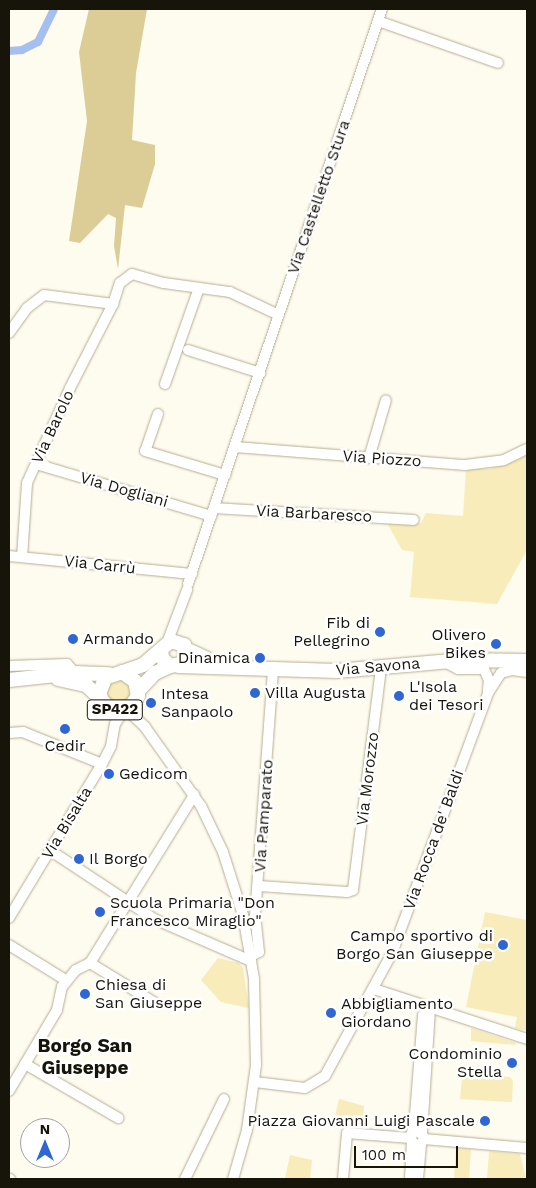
<!DOCTYPE html>
<html>
<head>
<meta charset="utf-8">
<style>
  body { margin:0 }
  #map { position:relative; width:536px; height:1188px; overflow:hidden; background:#fefbef; font-family:"Work Sans",sans-serif }
  div>[style] { position:absolute }
  [style*='--x'] { left:calc(var(--x)*1px); top:calc(var(--y)*1px); width:calc(var(--w)*1px); rotate:calc(var(--a)*1deg) }
  .green>* { inset:0; background:#f8ecba }
  .forest>* { inset:0; background:#dbcd95 }
  .canal>* { height:8px; margin:-4px; padding:0 4px; transform-origin:4px; border-radius:4px; background:#a5c0f0 }
  .roads { filter:drop-shadow(0 0 1px #b5ae92) drop-shadow(0 0 1px #b5ae92) }
  .minor>* { height:10px; margin:-5px; padding:0 5px; transform-origin:5px; border-radius:5px; background:#fff }
  .major>* { height:14px; margin:-7px; padding:0 7px; transform-origin:7px; border-radius:7px; background:#fff }
  .dots>* { width:14px; height:14px; translate:-50% -50%; box-sizing:border-box; border:2px solid #fff; border-radius:50% }
  span { translate:-50% -50%; white-space:nowrap; text-align:center; line-height:1.15; -webkit-text-stroke:5px #fff; paint-order:stroke }
  .shield-label span { padding:1px 4px; background:#fff; border:1px solid; border-radius:4px; -webkit-text-stroke-width:0 }
  .shield-label { font-size:15px; color:#17140a; font-weight:700 }
  .street-label { font-size:16px; color:#17140a }
  .poi-label { font-size:16px; color:#17140a }
  .right { translate:-100% -50%; text-align:right }
  .left { translate:0 -50%; text-align:left }
  .quarter-label { font-size:19px; color:#17140a; font-weight:700 }
  .frame { position:absolute; inset:0; border:10px solid #17140a; pointer-events:none }
  .north { position:absolute; left:20px; top:1118px; width:50px; height:50px; box-sizing:border-box; background:#fff; border:1px solid #a2a19d; border-radius:50%; rotate:0deg; font-size:14px; font-weight:700; line-height:20px; text-align:center; color:#17140a }
  .north::after { content:''; display:block; margin:auto; width:18px; height:22px; background:#2f66d4; clip-path:polygon(50% 0,100% 100%,50% 72%,0 100%) }
  .scale { position:absolute; left:354px; top:1146px; width:104px; height:22px; box-sizing:border-box; border:2px solid #17140a; border-top:0; padding-left:6px; font-size:15px; line-height:18px; white-space:nowrap; color:#17140a; -webkit-text-stroke:4px #fff; paint-order:stroke }
</style>
</head>
<body>
<div id="map">
  <div class="green">
    <div style="clip-path:polygon(527px 454px,527px 550px,497px 604px,410px 597px,414px 552px,402px 550px,387px 523px,421px 523px,426px 513px,463px 516px,466px 469px,490px 469px)"></div>
    <div style="clip-path:polygon(123px 677px,133px 691px,127px 702px,114px 704px,107px 698px,105px 686px)"></div>
    <div style="clip-path:polygon(485px 912px,527px 920px,527px 1031px,515px 1028px,517px 1017px,466px 1007px)"></div>
    <div style="clip-path:polygon(218px 958px,239px 963px,243px 968px,249px 1008px,221px 1002px,201px 980px)"></div>
    <div style="clip-path:polygon(471px 1028px,516px 1043px,515px 1045px,471px 1041px)"></div>
    <div style="clip-path:polygon(466px 1073px,510px 1077px,513px 1081px,512px 1102px,460px 1099px,462px 1077px)"></div>
    <div style="clip-path:polygon(339px 1099px,364px 1106px,362px 1127px,333px 1125px)"></div>
    <div style="clip-path:polygon(456px 1148px,471px 1149px,469px 1179px,454px 1179px)"></div>
    <div style="clip-path:polygon(489px 1151px,520px 1154px,526px 1179px,487px 1179px)"></div>
    <div style="clip-path:polygon(290px 1155px,312px 1160px,310px 1179px,285px 1179px)"></div>
  </div>
  <div class="forest">
    <div style="clip-path:polygon(89px 9px,147px 9px,136px 73px,132px 140px,155px 145px,155px 164px,142px 208px,125px 205px,118px 269px,114px 246px,116px 218px,108px 214px,80px 243px,69px 241px,87px 121px,79px 52px)"></div>
  </div>
  <div class="canal">
    <div style="--x:9;--y:51;--w:13;--a:-4"></div>
    <div style="--x:22;--y:50;--w:18;--a:-27"></div>
    <div style="--x:38;--y:42;--w:37;--a:-64"></div>
  </div>
  <div class="roads">
    <div class="minor">
      <div style="--x:378;--y:21;--w:127;--a:19.3"></div>
      <div style="--x:9;--y:333;--w:31;--a:-54"></div>
      <div style="--x:27;--y:308;--w:21;--a:-37"></div>
      <div style="--x:44;--y:295;--w:70;--a:7.4"></div>
      <div style="--x:113;--y:304;--w:22;--a:-72"></div>
      <div style="--x:120;--y:283;--w:15;--a:-37"></div>
      <div style="--x:132;--y:274;--w:33;--a:16"></div>
      <div style="--x:164;--y:283;--w:67;--a:7.8"></div>
      <div style="--x:230;--y:292;--w:54;--a:25.1"></div>
      <div style="--x:188;--y:350;--w:76;--a:17.7"></div>
      <div style="--x:165;--y:384;--w:102;--a:-70.5"></div>
      <div style="--x:158;--y:414;--w:39;--a:109"></div>
      <div style="--x:145;--y:451;--w:84;--a:16.7"></div>
      <div style="--x:235;--y:447;--w:231;--a:4.5"></div>
      <div style="--x:465;--y:465;--w:39;--a:-7"></div>
      <div style="--x:504;--y:460;--w:25;--a:-26"></div>
      <div style="--x:369;--y:458;--w:60;--a:-73.7"></div>
      <div style="--x:36;--y:464;--w:183;--a:16.5"></div>
      <div style="--x:214;--y:508;--w:200;--a:3.4"></div>
      <div style="--x:9;--y:556;--w:184;--a:5.6"></div>
      <div style="--x:22;--y:557;--w:74;--a:-86.1"></div>
      <div style="--x:27;--y:483;--w:104;--a:-65.6"></div>
      <div style="--x:70;--y:388;--w:94;--a:-62.9"></div>
      <div style="--x:188;--y:584;--w:607;--a:-71.36"></div>
      <div style="--x:167;--y:643;--w:57;--a:-69.3"></div>
      <div style="--x:445;--y:662;--w:15;--a:28"></div>
      <div style="--x:458;--y:669;--w:26;--a:0"></div>
      <div style="--x:484;--y:669;--w:12;--a:66"></div>
      <div style="--x:489;--y:680;--w:10;--a:96"></div>
      <div style="--x:9;--y:666;--w:58;--a:-2"></div>
      <div style="--x:67;--y:664;--w:12;--a:48"></div>
      <div style="--x:126;--y:709;--w:26;--a:43"></div>
      <div style="--x:145;--y:727;--w:97;--a:54.7"></div>
      <div style="--x:201;--y:806;--w:51;--a:64.4"></div>
      <div style="--x:223;--y:852;--w:66;--a:72.4"></div>
      <div style="--x:243;--y:915;--w:65;--a:80.2"></div>
      <div style="--x:254;--y:979;--w:86;--a:88.7"></div>
      <div style="--x:256;--y:1065;--w:66;--a:97.9"></div>
      <div style="--x:247;--y:1130;--w:51;--a:105.9"></div>
      <div style="--x:9;--y:733;--w:14;--a:-4"></div>
      <div style="--x:23;--y:732;--w:85;--a:22.1"></div>
      <div style="--x:51;--y:851;--w:123;--a:33.4"></div>
      <div style="--x:154;--y:919;--w:106;--a:23.4"></div>
      <div style="--x:259;--y:886;--w:88;--a:3.9"></div>
      <div style="--x:347;--y:892;--w:6;--a:-18"></div>
      <div style="--x:353;--y:890;--w:224;--a:-82.8"></div>
      <div style="--x:9;--y:918;--w:180;--a:-58.9"></div>
      <div style="--x:102;--y:764;--w:20;--a:-63"></div>
      <div style="--x:111;--y:746;--w:22;--a:-80"></div>
      <div style="--x:115;--y:724;--w:17;--a:-57"></div>
      <div style="--x:9;--y:945;--w:68;--a:31.8"></div>
      <div style="--x:251;--y:956;--w:9;--a:-27"></div>
      <div style="--x:259;--y:952;--w:36;--a:-96"></div>
      <div style="--x:255;--y:916;--w:247;--a:-85.8"></div>
      <div style="--x:90;--y:963;--w:76;--a:31.6"></div>
      <div style="--x:374;--y:989;--w:161;--a:18.1"></div>
      <div style="--x:25;--y:1064;--w:108;--a:30.1"></div>
      <div style="--x:255;--y:1082;--w:50;--a:6.8"></div>
      <div style="--x:305;--y:1088;--w:23;--a:-31"></div>
      <div style="--x:325;--y:1076;--w:140;--a:-61.4"></div>
      <div style="--x:392;--y:953;--w:277;--a:-69.7"></div>
      <div style="--x:488;--y:693;--w:24;--a:-57"></div>
      <div style="--x:501;--y:673;--w:11;--a:-15"></div>
      <div style="--x:512;--y:670;--w:15;--a:8"></div>
      <div style="--x:9;--y:1091;--w:94;--a:-59.3"></div>
      <div style="--x:57;--y:1010;--w:24;--a:-78"></div>
      <div style="--x:62;--y:987;--w:22;--a:-51"></div>
      <div style="--x:76;--y:970;--w:16;--a:-27"></div>
      <div style="--x:90;--y:963;--w:198;--a:-58.2"></div>
      <div style="--x:413;--y:1132;--w:9;--a:6"></div>
      <div style="--x:422;--y:1133;--w:6;--a:72"></div>
      <div style="--x:424;--y:1139;--w:6;--a:121"></div>
      <div style="--x:421;--y:1144;--w:6;--a:171"></div>
      <div style="--x:415;--y:1145;--w:9;--a:-126"></div>
      <div style="--x:410;--y:1138;--w:12;--a:-70"></div>
      <div style="--x:414;--y:1127;--w:112;--a:-85.4"></div>
      <div style="--x:423;--y:1015;--w:5;--a:-11"></div>
      <div style="--x:422;--y:1133;--w:125;--a:-86.3"></div>
      <div style="--x:424;--y:1139;--w:103;--a:5"></div>
      <div style="--x:9;--y:1179;--w:1;--a:0"></div>
      <div style="--x:185;--y:1179;--w:89;--a:-64"></div>
      <div style="--x:343;--y:1179;--w:46;--a:-85"></div>
      <div style="--x:347;--y:1133;--w:63;--a:4.5"></div>
      <div style="--x:410;--y:1179;--w:36;--a:-87"></div>
      <div style="--x:418;--y:1179;--w:35;--a:-85"></div>
    </div>
    <div class="major">
      <div style="--x:186;--y:649;--w:38;--a:25"></div>
      <div style="--x:178;--y:666;--w:159;--a:1.8"></div>
      <div style="--x:337;--y:671;--w:126;--a:-5"></div>
      <div style="--x:463;--y:660;--w:64;--a:0.9"></div>
      <div style="--x:122;--y:672;--w:16;--a:35"></div>
      <div style="--x:135;--y:681;--w:15;--a:79"></div>
      <div style="--x:138;--y:696;--w:14;--a:126"></div>
      <div style="--x:130;--y:707;--w:17;--a:170"></div>
      <div style="--x:113;--y:710;--w:13;--a:-141"></div>
      <div style="--x:103;--y:702;--w:9;--a:-117"></div>
      <div style="--x:99;--y:694;--w:17;--a:-69"></div>
      <div style="--x:105;--y:678;--w:40;--a:-18.9"></div>
      <div style="--x:143;--y:665;--w:37;--a:-41"></div>
      <div style="--x:171;--y:641;--w:14;--a:17"></div>
      <div style="--x:184;--y:645;--w:12;--a:81"></div>
      <div style="--x:186;--y:657;--w:9;--a:126"></div>
      <div style="--x:181;--y:664;--w:11;--a:170"></div>
      <div style="--x:170;--y:666;--w:11;--a:-135"></div>
      <div style="--x:162;--y:658;--w:8;--a:-97"></div>
      <div style="--x:58;--y:679;--w:29;--a:12"></div>
      <div style="--x:86;--y:685;--w:21;--a:43"></div>
      <div style="--x:9;--y:680;--w:66;--a:-6.1"></div>
      <div style="--x:75;--y:673;--w:34;--a:2"></div>
      <div style="--x:138;--y:691;--w:25;--a:-47"></div>
      <div style="--x:155;--y:673;--w:17;--a:-25"></div>
    </div>
  </div>
  <div class="dots">
    <div style="left:380px;top:632px;background:#2f66d4"></div>
    <div style="left:73px;top:639px;background:#2f66d4"></div>
    <div style="left:496px;top:644px;background:#2f66d4"></div>
    <div style="left:260px;top:658px;background:#2f66d4"></div>
    <div style="left:255px;top:693px;background:#2f66d4"></div>
    <div style="left:399px;top:696px;background:#2f66d4"></div>
    <div style="left:151px;top:703px;background:#2f66d4"></div>
    <div style="left:65px;top:729px;background:#2f66d4"></div>
    <div style="left:109px;top:774px;background:#2f66d4"></div>
    <div style="left:79px;top:859px;background:#2f66d4"></div>
    <div style="left:100px;top:912px;background:#2f66d4"></div>
    <div style="left:503px;top:945px;background:#2f66d4"></div>
    <div style="left:85px;top:994px;background:#2f66d4"></div>
    <div style="left:331px;top:1013px;background:#2f66d4"></div>
    <div style="left:512px;top:1063px;background:#2f66d4"></div>
    <div style="left:485px;top:1121px;background:#2f66d4"></div>
  </div>
  <div class="shield-label">
    <span style="left:115px;top:710px">SP422</span>
  </div>
  <div class="street-label">
    <span style="left:319px;top:197px;rotate:-71deg">Via Castelletto Stura</span>
    <span style="left:53px;top:427px;rotate:-65deg">Via Barolo</span>
    <span style="left:382px;top:459px;rotate:4deg">Via Piozzo</span>
    <span style="left:124px;top:490px;rotate:16deg">Via Dogliani</span>
    <span style="left:314px;top:514px;rotate:3deg">Via Barbaresco</span>
    <span style="left:100px;top:565px;rotate:6deg">Via Carrù</span>
    <span style="left:378px;top:667px;rotate:-5deg">Via Savona</span>
    <span style="left:368px;top:779px;rotate:-83deg">Via Morozzo</span>
    <span style="left:264px;top:816px;rotate:-86deg">Via Pamparato</span>
    <span style="left:67px;top:823px;rotate:-59deg">Via Bisalta</span>
    <span style="left:434px;top:840px;rotate:-70deg">Via Rocca de' Baldi</span>
  </div>
  <div class="poi-label">
    <span class="right" style="left:370px;top:632px">Fib di<br>Pellegrino</span>
    <span class="right" style="left:486px;top:644px">Olivero<br>Bikes</span>
    <span class="left" style="left:83px;top:639px">Armando</span>
    <span class="right" style="left:250px;top:658px">Dinamica</span>
    <span class="left" style="left:409px;top:696px">L'Isola<br>dei Tesori</span>
    <span class="left" style="left:265px;top:693px">Villa Augusta</span>
    <span class="left" style="left:161px;top:703px">Intesa<br>Sanpaolo</span>
    <span style="left:65px;top:746px">Cedir</span>
    <span class="left" style="left:119px;top:774px">Gedicom</span>
    <span class="left" style="left:89px;top:859px">Il Borgo</span>
    <span class="left" style="left:110px;top:912px">Scuola Primaria "Don<br>Francesco Miraglio"</span>
    <span class="right" style="left:493px;top:945px">Campo sportivo di<br>Borgo San Giuseppe</span>
    <span class="left" style="left:95px;top:994px">Chiesa di<br>San Giuseppe</span>
    <span class="left" style="left:341px;top:1013px">Abbigliamento<br>Giordano</span>
    <span class="right" style="left:502px;top:1063px">Condominio<br>Stella</span>
    <span class="right" style="left:475px;top:1121px">Piazza Giovanni Luigi Pascale</span>
  </div>
  <div class="quarter-label">
    <span style="left:85px;top:1057px">Borgo San<br>Giuseppe</span>
  </div>
  <div class="frame"></div>
  <div class="north">N</div>
  <div class="scale">100 m</div>
</div>
</body>
</html>
